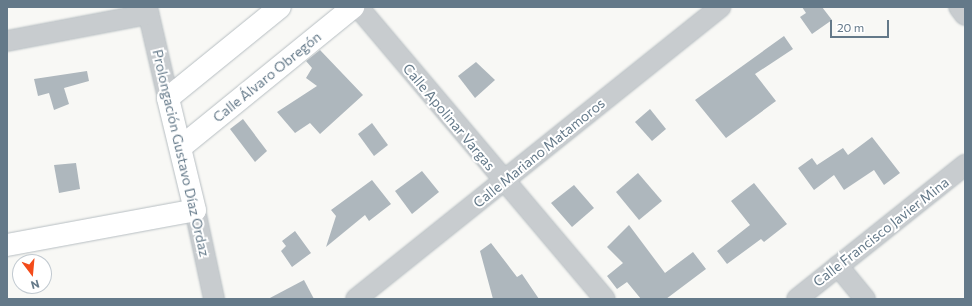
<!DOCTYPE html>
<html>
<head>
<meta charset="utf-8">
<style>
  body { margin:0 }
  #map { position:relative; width:972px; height:306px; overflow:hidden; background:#f8f8f5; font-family:Commissioner,sans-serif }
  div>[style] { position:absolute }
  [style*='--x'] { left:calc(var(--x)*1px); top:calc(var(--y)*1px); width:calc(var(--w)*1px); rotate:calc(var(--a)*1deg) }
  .building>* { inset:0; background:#aeb7bd }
  .roads { filter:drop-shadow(0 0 1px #b7bec2) drop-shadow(0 0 1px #b7bec2) }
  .street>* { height:20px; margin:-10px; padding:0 10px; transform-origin:10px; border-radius:10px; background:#c8cccf }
  .secondary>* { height:22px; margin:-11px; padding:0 11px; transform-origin:11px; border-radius:11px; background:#fff }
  span { translate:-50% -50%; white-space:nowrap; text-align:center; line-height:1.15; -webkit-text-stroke:4px #fff; paint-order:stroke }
  .street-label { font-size:14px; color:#647989 }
  .frame { position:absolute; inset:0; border:8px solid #647989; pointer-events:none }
  .north { position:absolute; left:12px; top:254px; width:40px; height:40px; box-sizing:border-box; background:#fff; border:1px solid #c1c9d0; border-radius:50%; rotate:164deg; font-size:11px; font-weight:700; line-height:16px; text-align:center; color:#647989 }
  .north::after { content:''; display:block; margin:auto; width:14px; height:18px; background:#f34b1a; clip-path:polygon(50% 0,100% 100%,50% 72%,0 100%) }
  .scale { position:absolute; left:830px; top:20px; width:59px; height:18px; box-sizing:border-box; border:2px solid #647989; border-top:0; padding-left:5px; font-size:12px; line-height:14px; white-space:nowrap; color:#647989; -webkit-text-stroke:3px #fff; paint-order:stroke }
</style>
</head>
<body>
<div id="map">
  <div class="building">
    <div style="clip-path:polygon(802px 7px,822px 7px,832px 20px,812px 34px,800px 17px,806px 13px)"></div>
    <div style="clip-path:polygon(784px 36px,793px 49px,755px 74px,776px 101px,726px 138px,695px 100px)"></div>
    <div style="clip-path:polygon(320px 50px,363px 95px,320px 134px,310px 123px,295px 133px,277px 112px,317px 86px,306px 78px,312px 68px,306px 61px)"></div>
    <div style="clip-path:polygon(476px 62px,495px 80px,475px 98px,458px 76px)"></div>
    <div style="clip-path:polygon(87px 71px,89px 81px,64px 88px,69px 104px,54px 110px,49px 93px,38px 96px,34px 79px)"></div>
    <div style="clip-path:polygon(650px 109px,666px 129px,652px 141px,635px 122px)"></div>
    <div style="clip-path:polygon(243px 119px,267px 151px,255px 162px,230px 129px)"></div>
    <div style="clip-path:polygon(372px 123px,388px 145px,374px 156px,358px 134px)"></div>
    <div style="clip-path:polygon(872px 137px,900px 173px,884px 185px,874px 170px,844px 190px,834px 175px,814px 190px,798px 168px,812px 158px,817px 165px,843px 148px,848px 155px)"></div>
    <div style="clip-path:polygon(76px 163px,80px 189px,59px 193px,54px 165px)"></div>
    <div style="clip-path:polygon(422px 171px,439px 192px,412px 214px,395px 191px)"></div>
    <div style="clip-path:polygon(638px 173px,662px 201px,639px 220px,616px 192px)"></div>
    <div style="clip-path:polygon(372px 180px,391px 204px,369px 221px,365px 215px,326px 247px,336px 216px,331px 210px)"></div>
    <div style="clip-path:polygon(754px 183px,787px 224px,764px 242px,761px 239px,727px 264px,717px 251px,750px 225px,731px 201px)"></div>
    <div style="clip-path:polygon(574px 185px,594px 208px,572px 227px,551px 203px)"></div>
    <div style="clip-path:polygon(629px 225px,665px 273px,693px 252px,706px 269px,666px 299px,641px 299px,627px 282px,617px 289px,607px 276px,623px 263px,607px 247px)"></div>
    <div style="clip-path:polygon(295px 231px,311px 253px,292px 267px,281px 251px,286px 246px,282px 241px)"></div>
    <div style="clip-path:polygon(491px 243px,517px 277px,522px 274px,539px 299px,493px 299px,480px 251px)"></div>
    <div style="clip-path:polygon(304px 280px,314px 299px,268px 299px)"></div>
  </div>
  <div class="roads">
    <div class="street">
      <div style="--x:147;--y:7;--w:93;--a:77"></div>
      <div style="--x:358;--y:7;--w:382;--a:49.8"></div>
      <div style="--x:959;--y:7;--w:10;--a:53"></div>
      <div style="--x:7;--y:41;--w:144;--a:-10.8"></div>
      <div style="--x:195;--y:210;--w:91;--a:77.9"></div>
      <div style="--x:838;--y:266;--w:43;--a:50.7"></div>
      <div style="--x:356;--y:299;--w:467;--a:-38.7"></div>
      <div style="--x:797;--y:299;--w:215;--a:-38.6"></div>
    </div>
    <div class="secondary">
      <div style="--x:181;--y:147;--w:222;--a:-39.1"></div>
      <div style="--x:7;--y:245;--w:191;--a:-10.5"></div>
      <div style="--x:195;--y:210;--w:115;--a:-103.6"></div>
      <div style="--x:168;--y:98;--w:144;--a:-39.1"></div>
    </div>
  </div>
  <div class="street-label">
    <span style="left:267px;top:77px;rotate:-39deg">Calle Álvaro Obregón</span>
    <span style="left:449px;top:117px;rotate:50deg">Calle Apolinar Vargas</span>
    <span style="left:181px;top:153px;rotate:77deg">Prolongación Gustavo Díaz Ordaz</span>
    <span style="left:539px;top:153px;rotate:-39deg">Calle Mariano Matamoros</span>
    <span style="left:881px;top:232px;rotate:-38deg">Calle Francisco Javier Mina</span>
  </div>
  <div class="frame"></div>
  <div class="north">N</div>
  <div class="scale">20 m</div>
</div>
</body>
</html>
